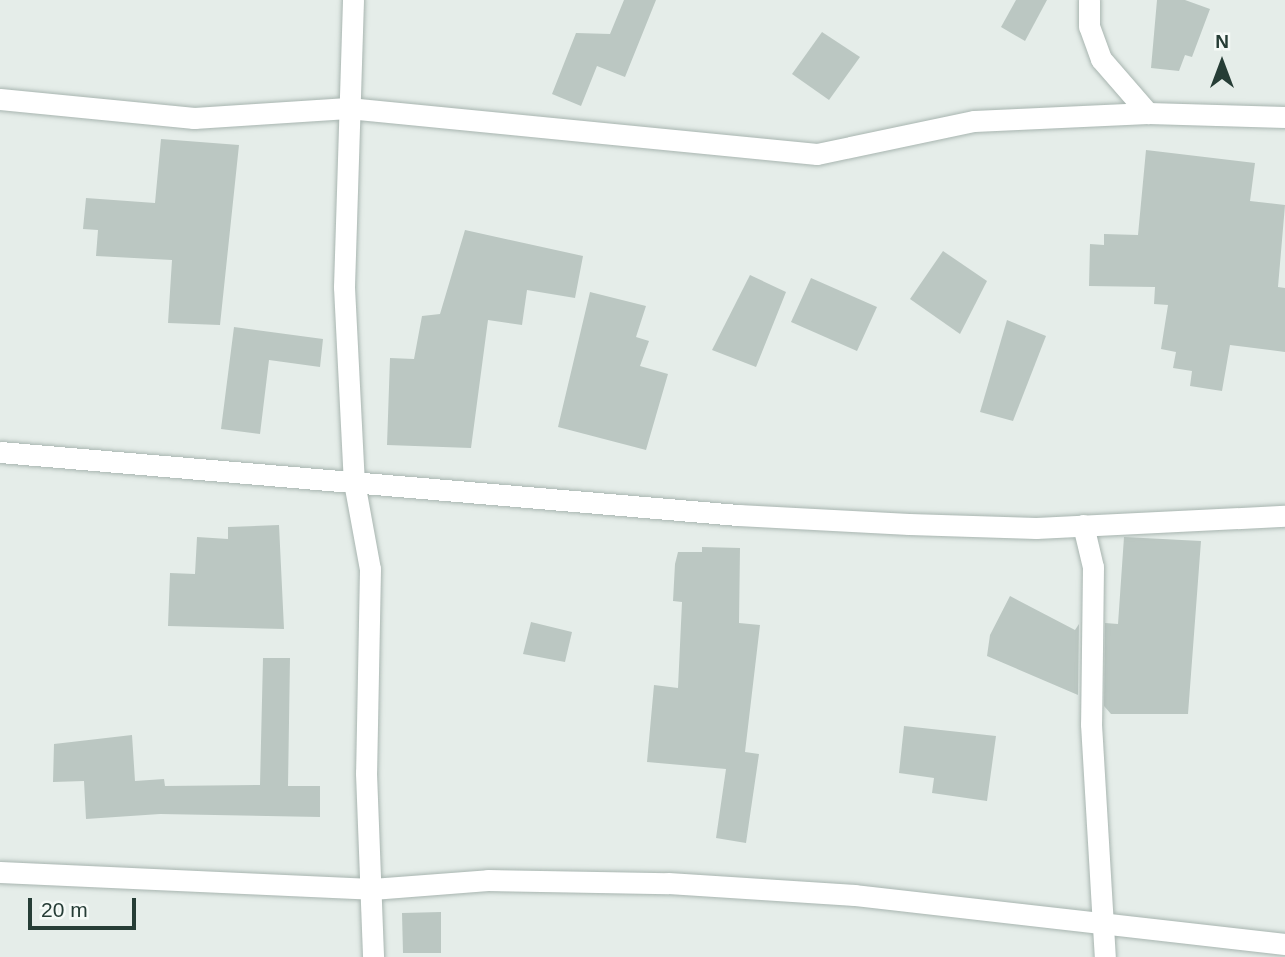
<!DOCTYPE html>
<html>
<head>
<meta charset="utf-8">
<style>
  body { margin:0 }
  #map { position:relative; width:1285px; height:957px; overflow:hidden; background:#e5ede9; font-family:Helvetica,sans-serif }
  div>[style] { position:absolute }
  [style*='--x'] { left:calc(var(--x)*1px); top:calc(var(--y)*1px); width:calc(var(--w)*1px); rotate:calc(var(--a)*1deg) }
  .building>* { inset:0; background:#bbc7c2 }
  .roads { filter:drop-shadow(0 0 2px #a8b5b0) drop-shadow(0 0 2px #a8b5b0) }
  .street>* { height:21px; margin:-10.5px; padding:0 10.5px; transform-origin:10.5px; border-radius:10.5px; background:#fff }
  span { translate:-50% -50%; white-space:nowrap; text-align:center; line-height:1.15; -webkit-text-stroke:7px #f5faf7; paint-order:stroke }
  .north { position:absolute; left:1187px; top:28px; width:70px; height:70px; -webkit-text-stroke:5px #f5faf7; paint-order:stroke; rotate:0deg; font-size:19px; font-weight:700; line-height:28px; text-align:center; color:#263d36 }
  .north::after { content:''; display:block; margin:auto; width:24px; height:32px; background:#263d36; clip-path:polygon(50% 0,100% 100%,50% 72%,0 100%) }
  .scale { position:absolute; left:28px; top:898px; width:108px; height:32px; box-sizing:border-box; border:4px solid #263d36; border-top:0; padding-left:9px; font-size:21px; line-height:24px; white-space:nowrap; color:#263d36; -webkit-text-stroke:5px #f5faf7; paint-order:stroke }
</style>
</head>
<body>
<div id="map">
  <div class="building">
    <div style="clip-path:polygon(624px 0,656px 0,625px 77px,597px 66px,581px 106px,552px 94px,576px 33px,610px 34px)"></div>
    <div style="clip-path:polygon(1016px 0,1047px 0,1025px 41px,1001px 27px)"></div>
    <div style="clip-path:polygon(1157px 0,1185px 0,1210px 9px,1192px 57px,1185px 55px,1179px 71px,1151px 68px)"></div>
    <div style="clip-path:polygon(822px 32px,860px 57px,829px 100px,792px 74px)"></div>
    <div style="clip-path:polygon(161px 139px,239px 145px,220px 325px,168px 323px,172px 260px,96px 256px,98px 230px,83px 229px,86px 198px,155px 203px)"></div>
    <div style="clip-path:polygon(1146px 150px,1255px 163px,1250px 201px,1285px 205px,1278px 287px,1285px 288px,1285px 352px,1230px 345px,1222px 391px,1190px 386px,1192px 371px,1173px 368px,1176px 352px,1161px 349px,1168px 305px,1154px 304px,1155px 287px,1089px 286px,1090px 244px,1104px 245px,1104px 234px,1138px 235px)"></div>
    <div style="clip-path:polygon(465px 230px,583px 256px,575px 298px,527px 290px,522px 325px,488px 320px,471px 448px,387px 445px,390px 358px,414px 359px,422px 316px,440px 314px)"></div>
    <div style="clip-path:polygon(943px 251px,987px 281px,960px 334px,910px 299px)"></div>
    <div style="clip-path:polygon(750px 275px,786px 292px,756px 367px,712px 350px)"></div>
    <div style="clip-path:polygon(811px 278px,877px 307px,857px 351px,791px 322px)"></div>
    <div style="clip-path:polygon(590px 292px,646px 306px,636px 337px,649px 341px,640px 366px,668px 374px,646px 450px,558px 427px)"></div>
    <div style="clip-path:polygon(1007px 320px,1046px 336px,1013px 421px,980px 412px)"></div>
    <div style="clip-path:polygon(234px 327px,323px 339px,320px 367px,269px 360px,260px 434px,221px 429px)"></div>
    <div style="clip-path:polygon(279px 525px,284px 629px,168px 626px,170px 573px,195px 574px,197px 537px,228px 539px,228px 527px)"></div>
    <div style="clip-path:polygon(1124px 537px,1201px 541px,1188px 714px,1111px 714px,1104px 706px,1105px 623px,1118px 624px)"></div>
    <div style="clip-path:polygon(702px 547px,740px 548px,739px 623px,760px 625px,745px 752px,759px 754px,746px 843px,716px 838px,726px 769px,647px 762px,654px 685px,678px 688px,682px 602px,673px 601px,675px 564px,678px 552px,702px 552px)"></div>
    <div style="clip-path:polygon(1010px 596px,1075px 630px,1079px 624px,1078px 695px,987px 656px,990px 635px)"></div>
    <div style="clip-path:polygon(531px 622px,572px 632px,565px 662px,523px 654px)"></div>
    <div style="clip-path:polygon(263px 658px,290px 658px,288px 786px,320px 786px,320px 817px,160px 814px,86px 819px,84px 781px,53px 782px,54px 744px,132px 735px,135px 781px,164px 779px,165px 786px,260px 785px)"></div>
    <div style="clip-path:polygon(904px 726px,996px 736px,987px 801px,932px 793px,934px 778px,899px 773px)"></div>
    <div style="clip-path:polygon(441px 912px,441px 953px,403px 953px,402px 913px)"></div>
  </div>
  <div class="roads">
    <div class="street">
      <div style="--x:353;--y:0;--w:287;--a:91.8"></div>
      <div style="--x:344;--y:287;--w:195;--a:87.1"></div>
      <div style="--x:354;--y:482;--w:88;--a:79.6"></div>
      <div style="--x:370;--y:569;--w:204;--a:91.1"></div>
      <div style="--x:366;--y:773;--w:184;--a:87.8"></div>
      <div style="--x:1089;--y:0;--w:26;--a:90"></div>
      <div style="--x:1089;--y:26;--w:35;--a:70"></div>
      <div style="--x:1101;--y:59;--w:72;--a:49"></div>
      <div style="--x:0;--y:99;--w:195;--a:5.6"></div>
      <div style="--x:194;--y:118;--w:154;--a:-3.7"></div>
      <div style="--x:348;--y:108;--w:471;--a:5.6"></div>
      <div style="--x:817;--y:154;--w:160;--a:-11.9"></div>
      <div style="--x:974;--y:121;--w:174;--a:-2.6"></div>
      <div style="--x:1148;--y:113;--w:137;--a:1.7"></div>
      <div style="--x:0;--y:452;--w:741;--a:4.88"></div>
      <div style="--x:738;--y:515;--w:171;--a:3"></div>
      <div style="--x:909;--y:524;--w:127;--a:1.8"></div>
      <div style="--x:1036;--y:528;--w:249;--a:-2.8"></div>
      <div style="--x:1083;--y:525;--w:43;--a:76.6"></div>
      <div style="--x:1093;--y:567;--w:157;--a:90.7"></div>
      <div style="--x:1091;--y:724;--w:233;--a:86.6"></div>
      <div style="--x:0;--y:872;--w:372;--a:2.6"></div>
      <div style="--x:372;--y:889;--w:116;--a:-4.4"></div>
      <div style="--x:488;--y:880;--w:180;--a:1"></div>
      <div style="--x:668;--y:883;--w:187;--a:3.7"></div>
      <div style="--x:855;--y:895;--w:433;--a:6.5"></div>
    </div>
  </div>
  <div class="north">N</div>
  <div class="scale">20 m</div>
</div>
</body>
</html>
